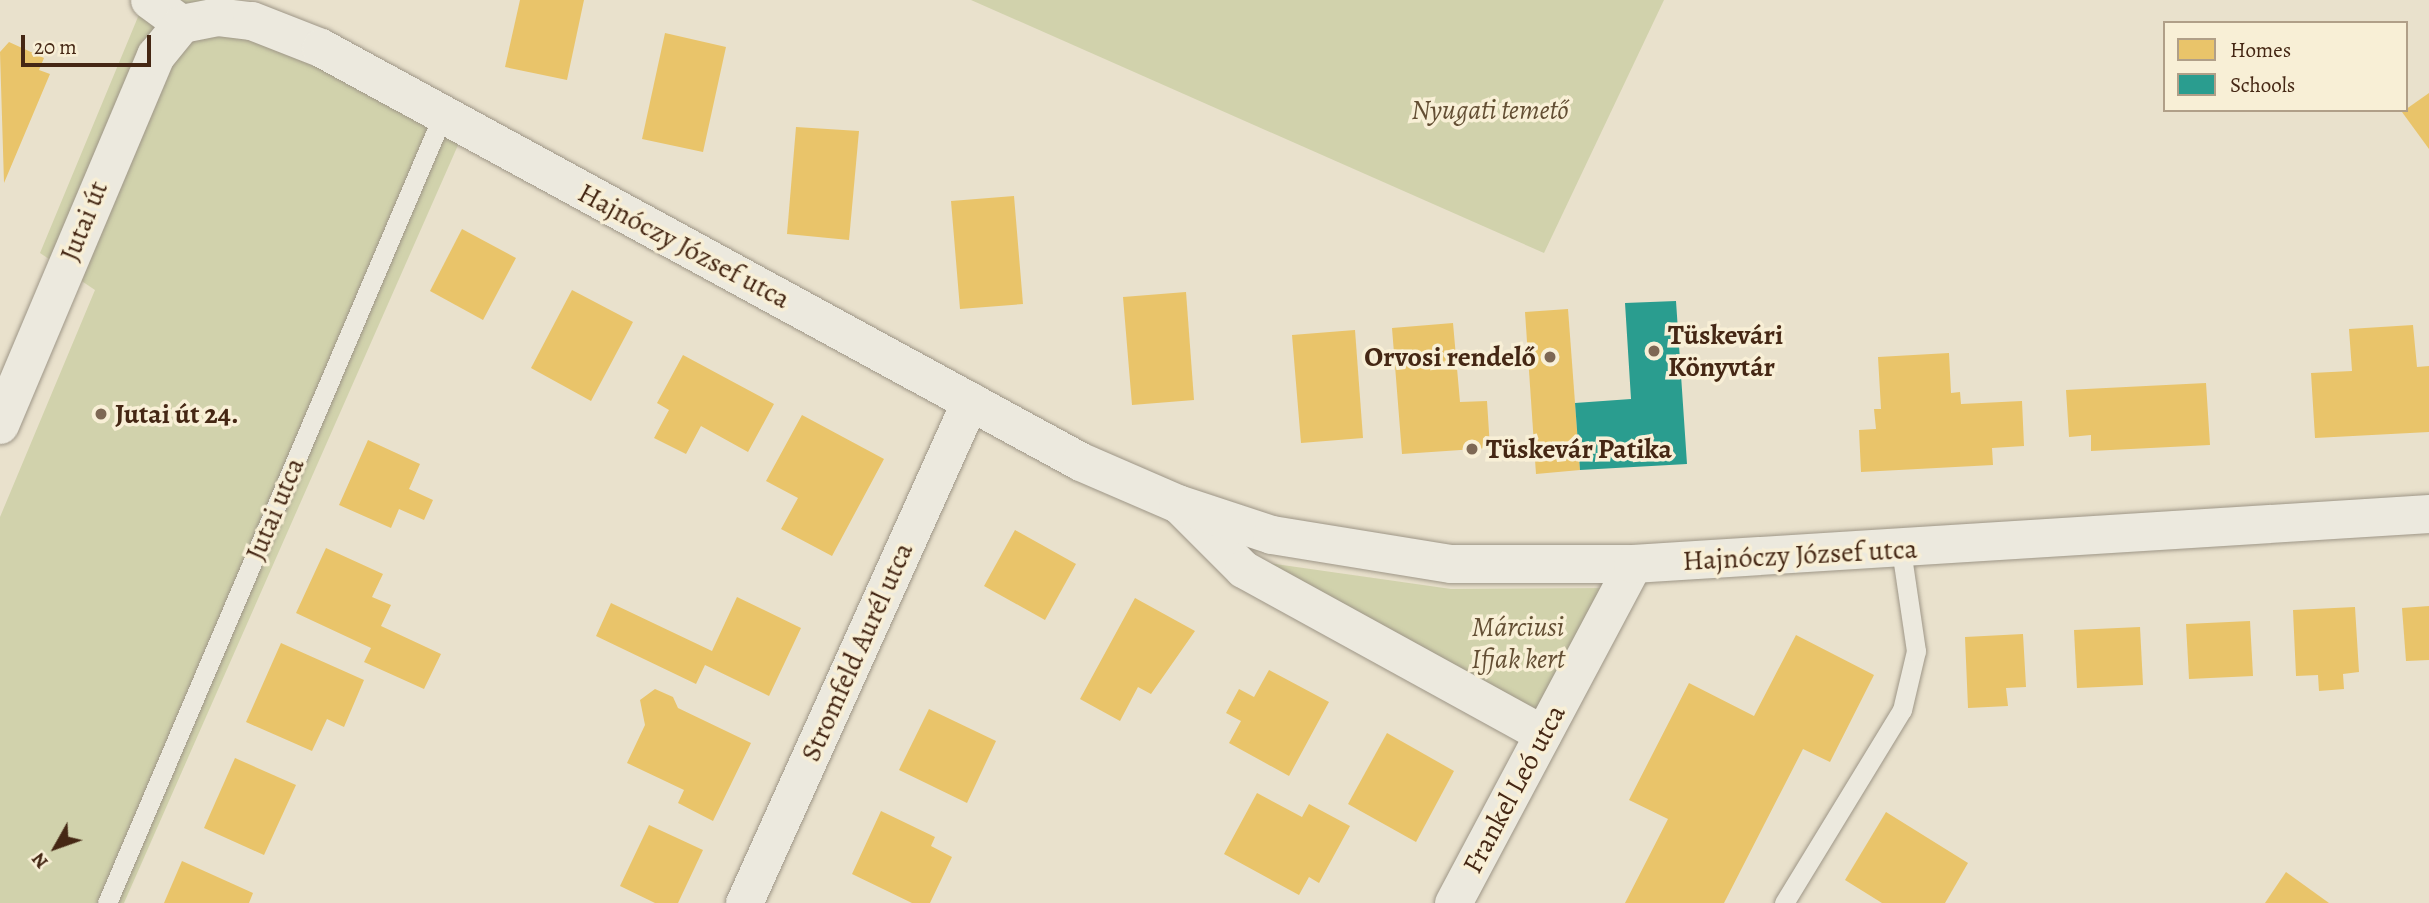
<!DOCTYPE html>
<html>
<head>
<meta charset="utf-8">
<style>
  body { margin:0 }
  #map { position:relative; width:2429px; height:903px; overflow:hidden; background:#e9e1cc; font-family:Alegreya,serif }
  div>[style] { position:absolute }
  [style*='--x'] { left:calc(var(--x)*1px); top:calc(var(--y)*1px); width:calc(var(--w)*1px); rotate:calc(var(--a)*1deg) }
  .green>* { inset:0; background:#d1d2ac }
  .homes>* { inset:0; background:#e9c46a }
  .schools>* { inset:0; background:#2a9d8f }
  .roads { filter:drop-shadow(0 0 2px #9e9687) drop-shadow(0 0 2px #9e9687) }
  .service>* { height:19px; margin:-9.5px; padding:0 9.5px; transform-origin:9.5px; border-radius:9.5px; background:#ece9de }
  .minor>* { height:37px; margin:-18.5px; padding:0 18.5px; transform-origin:18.5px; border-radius:18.5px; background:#ece9de }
  .secondary>* { height:38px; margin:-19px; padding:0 19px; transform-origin:19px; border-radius:19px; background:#ece9de }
  .dots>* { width:19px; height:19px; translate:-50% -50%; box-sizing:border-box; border:4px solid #f8efd6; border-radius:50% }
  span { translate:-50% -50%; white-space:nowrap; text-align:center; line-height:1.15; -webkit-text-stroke:7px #f8efd6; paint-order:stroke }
  .park-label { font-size:28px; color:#634e33; font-style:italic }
  .street-label { font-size:28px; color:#452714 }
  .poi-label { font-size:28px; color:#452714; font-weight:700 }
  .left { translate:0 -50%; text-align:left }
  .right { translate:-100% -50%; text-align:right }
  .legend { position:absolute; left:2163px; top:21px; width:245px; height:91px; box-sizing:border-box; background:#f8efd6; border:2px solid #b09f88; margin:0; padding:9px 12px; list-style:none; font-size:21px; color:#452714 }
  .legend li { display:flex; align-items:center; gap:14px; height:35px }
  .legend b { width:35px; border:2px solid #b09f88 }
  .north { position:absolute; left:21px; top:812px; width:70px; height:70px; -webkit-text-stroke:5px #f8efd6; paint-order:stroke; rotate:230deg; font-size:19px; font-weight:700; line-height:28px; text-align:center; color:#452714 }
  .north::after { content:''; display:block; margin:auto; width:24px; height:32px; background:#452714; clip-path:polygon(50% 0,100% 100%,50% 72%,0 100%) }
  .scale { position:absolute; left:21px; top:35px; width:130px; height:32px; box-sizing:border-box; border:4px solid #452714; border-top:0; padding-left:9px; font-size:21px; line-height:24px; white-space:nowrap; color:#452714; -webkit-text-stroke:5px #f8efd6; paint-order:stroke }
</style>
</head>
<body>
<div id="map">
  <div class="green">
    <div style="clip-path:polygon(145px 0,229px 0,466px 127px,124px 903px,0 903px,0 517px,95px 290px,40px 253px)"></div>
    <div style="clip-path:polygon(971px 0,1664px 0,1544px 253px)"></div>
    <div style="clip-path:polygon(1261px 562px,1451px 589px,1614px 588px,1539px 719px)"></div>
  </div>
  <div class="homes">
    <div style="clip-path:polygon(520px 0,584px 0,567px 80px,505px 67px)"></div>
    <div style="clip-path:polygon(665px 33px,726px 47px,703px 152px,642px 139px)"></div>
    <div style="clip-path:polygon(9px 42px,44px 58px,39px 70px,50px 74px,4px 183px,0 52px)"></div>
    <div style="clip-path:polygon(2429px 93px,2429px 149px,2402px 112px)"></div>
    <div style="clip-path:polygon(796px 127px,859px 131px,849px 240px,787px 234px)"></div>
    <div style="clip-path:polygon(1014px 196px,1023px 304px,960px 309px,951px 201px)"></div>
    <div style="clip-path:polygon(462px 229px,516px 258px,483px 320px,430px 291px)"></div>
    <div style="clip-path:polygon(572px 290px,633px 322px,591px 401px,531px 368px)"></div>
    <div style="clip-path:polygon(1186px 292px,1194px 400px,1132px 405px,1123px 297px)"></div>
    <div style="clip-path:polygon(1568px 309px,1580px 470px,1536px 474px,1525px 312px)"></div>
    <div style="clip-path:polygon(1453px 323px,1460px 402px,1487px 401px,1490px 448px,1402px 454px,1392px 328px)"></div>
    <div style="clip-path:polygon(2413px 325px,2417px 367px,2429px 366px,2429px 432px,2315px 438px,2311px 373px,2352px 371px,2349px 329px)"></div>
    <div style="clip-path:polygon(1355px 330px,1363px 438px,1301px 443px,1292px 335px)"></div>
    <div style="clip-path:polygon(1949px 353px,1951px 393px,1960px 392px,1961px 404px,2022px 401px,2024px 446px,1992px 448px,1993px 465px,1861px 472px,1859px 430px,1876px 429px,1874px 409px,1881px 409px,1878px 357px)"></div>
    <div style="clip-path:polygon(683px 355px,774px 404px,748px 452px,701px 426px,686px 454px,654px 438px,669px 410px,657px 403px)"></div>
    <div style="clip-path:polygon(2206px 383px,2210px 445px,2091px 451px,2091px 435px,2069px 437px,2066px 390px)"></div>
    <div style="clip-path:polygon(802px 415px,884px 459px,832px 556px,781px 529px,798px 498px,766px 481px)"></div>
    <div style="clip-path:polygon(368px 440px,420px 464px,409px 489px,433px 500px,424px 520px,399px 509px,391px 528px,339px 505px)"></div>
    <div style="clip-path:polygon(1015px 530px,1076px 564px,1045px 620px,984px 586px)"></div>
    <div style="clip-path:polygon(326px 548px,383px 574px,372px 597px,391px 605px,381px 626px,441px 654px,424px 689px,364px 662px,371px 648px,296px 613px)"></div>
    <div style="clip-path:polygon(737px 597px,801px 628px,769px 696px,705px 665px,696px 684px,596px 636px,611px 603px,712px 651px)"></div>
    <div style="clip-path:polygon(1135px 598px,1195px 631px,1151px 694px,1138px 687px,1120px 721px,1080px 699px)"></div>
    <div style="clip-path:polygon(2429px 606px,2429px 660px,2406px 661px,2402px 608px)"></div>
    <div style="clip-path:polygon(2355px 607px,2359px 672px,2343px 674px,2344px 689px,2319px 691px,2318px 675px,2296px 676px,2293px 610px)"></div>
    <div style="clip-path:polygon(2250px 621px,2253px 676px,2189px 679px,2186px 624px)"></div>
    <div style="clip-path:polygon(2140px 627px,2143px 685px,2077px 688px,2074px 630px)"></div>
    <div style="clip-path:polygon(2023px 634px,2026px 687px,2006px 688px,2008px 706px,1968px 708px,1965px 637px)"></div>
    <div style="clip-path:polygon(1796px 635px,1874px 675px,1830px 762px,1803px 749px,1724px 903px,1625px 903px,1668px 819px,1629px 800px,1689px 683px,1754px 716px)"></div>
    <div style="clip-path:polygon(281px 643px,364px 680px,344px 727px,327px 719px,312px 751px,246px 722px)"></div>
    <div style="clip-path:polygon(1269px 670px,1329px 702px,1289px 776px,1229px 743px,1241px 721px,1226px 713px,1239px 689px,1254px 697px)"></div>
    <div style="clip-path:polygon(655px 689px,673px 697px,678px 708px,751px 743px,713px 821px,678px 803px,684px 790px,627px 763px,645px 725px,640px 700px)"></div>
    <div style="clip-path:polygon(929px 709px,996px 741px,967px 803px,899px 770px)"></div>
    <div style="clip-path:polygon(1387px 733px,1454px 771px,1416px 842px,1348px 804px)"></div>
    <div style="clip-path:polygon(235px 758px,296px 785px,264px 855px,204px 828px)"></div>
    <div style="clip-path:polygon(1257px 793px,1302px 817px,1309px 804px,1350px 826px,1319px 883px,1309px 877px,1299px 895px,1224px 854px)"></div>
    <div style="clip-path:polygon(881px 811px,935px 837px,931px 846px,952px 857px,930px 903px,912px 903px,852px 874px)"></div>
    <div style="clip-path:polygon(1886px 812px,1968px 863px,1945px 903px,1882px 903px,1845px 880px)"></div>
    <div style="clip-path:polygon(649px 825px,703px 850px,678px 903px,655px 903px,620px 886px)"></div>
    <div style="clip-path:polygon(182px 861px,253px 893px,249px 903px,164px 903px)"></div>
    <div style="clip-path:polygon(2286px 872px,2329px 903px,2265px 903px)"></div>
  </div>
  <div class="schools">
    <div style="clip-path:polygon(1676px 301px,1687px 464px,1580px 470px,1575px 403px,1631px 399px,1625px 303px)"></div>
  </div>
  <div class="roads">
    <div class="service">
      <div style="--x:107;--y:903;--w:857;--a:-66.91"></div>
      <div style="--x:1784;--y:903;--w:226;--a:-58.6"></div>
      <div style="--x:1902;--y:710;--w:61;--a:-76.7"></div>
      <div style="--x:1916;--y:651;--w:102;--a:-98.4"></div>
    </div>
    <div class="minor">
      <div style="--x:149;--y:0;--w:41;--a:36"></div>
      <div style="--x:1178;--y:504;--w:92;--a:45"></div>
      <div style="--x:1243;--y:569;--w:342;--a:28.8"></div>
      <div style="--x:744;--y:903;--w:551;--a:-65.76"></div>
      <div style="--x:1453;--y:903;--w:384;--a:-62"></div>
    </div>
    <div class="secondary">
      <div style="--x:0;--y:425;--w:401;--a:-67.1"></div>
      <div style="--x:156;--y:56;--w:41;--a:-50.9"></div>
      <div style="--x:182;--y:24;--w:36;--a:-11"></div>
      <div style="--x:217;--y:17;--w:35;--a:7"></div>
      <div style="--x:252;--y:21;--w:74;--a:21.4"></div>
      <div style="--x:321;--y:48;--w:865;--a:28.58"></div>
      <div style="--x:1081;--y:462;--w:106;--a:23.4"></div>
      <div style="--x:1178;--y:504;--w:99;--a:18.3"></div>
      <div style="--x:1272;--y:535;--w:181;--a:9.2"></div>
      <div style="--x:1451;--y:564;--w:182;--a:0"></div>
      <div style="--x:1633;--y:564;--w:798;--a:-3.59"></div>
    </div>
  </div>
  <div class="dots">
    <div style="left:1654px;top:351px;background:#7e6854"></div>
    <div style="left:1550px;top:357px;background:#7e6854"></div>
    <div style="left:101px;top:414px;background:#7e6854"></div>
    <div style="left:1472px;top:449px;background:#7e6854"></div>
  </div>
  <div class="park-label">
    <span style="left:1490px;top:110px">Nyugati temető</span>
    <span style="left:1518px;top:643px">Márciusi<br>Ifjak kert</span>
  </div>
  <div class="street-label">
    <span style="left:84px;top:221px;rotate:-68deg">Jutai út</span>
    <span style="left:684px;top:246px;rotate:28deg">Hajnóczy József utca</span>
    <span style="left:275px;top:509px;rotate:-67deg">Jutai utca</span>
    <span style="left:1800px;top:555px;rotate:-3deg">Hajnóczy József utca</span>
    <span style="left:857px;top:652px;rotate:-66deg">Stromfeld Aurél utca</span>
    <span style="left:1514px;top:789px;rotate:-62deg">Frankel Leó utca</span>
  </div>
  <div class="poi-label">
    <span class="left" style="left:1668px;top:351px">Tüskevári<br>Könyvtár</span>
    <span class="right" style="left:1536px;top:357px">Orvosi rendelő</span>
    <span class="left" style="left:115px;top:414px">Jutai út 24.</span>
    <span class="left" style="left:1486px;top:449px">Tüskevár Patika</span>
  </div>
  <ul class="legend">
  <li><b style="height:19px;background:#e9c46a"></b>Homes</li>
  <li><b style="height:19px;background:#2a9d8f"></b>Schools</li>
  </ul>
  <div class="north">N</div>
  <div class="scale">20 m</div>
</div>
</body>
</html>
